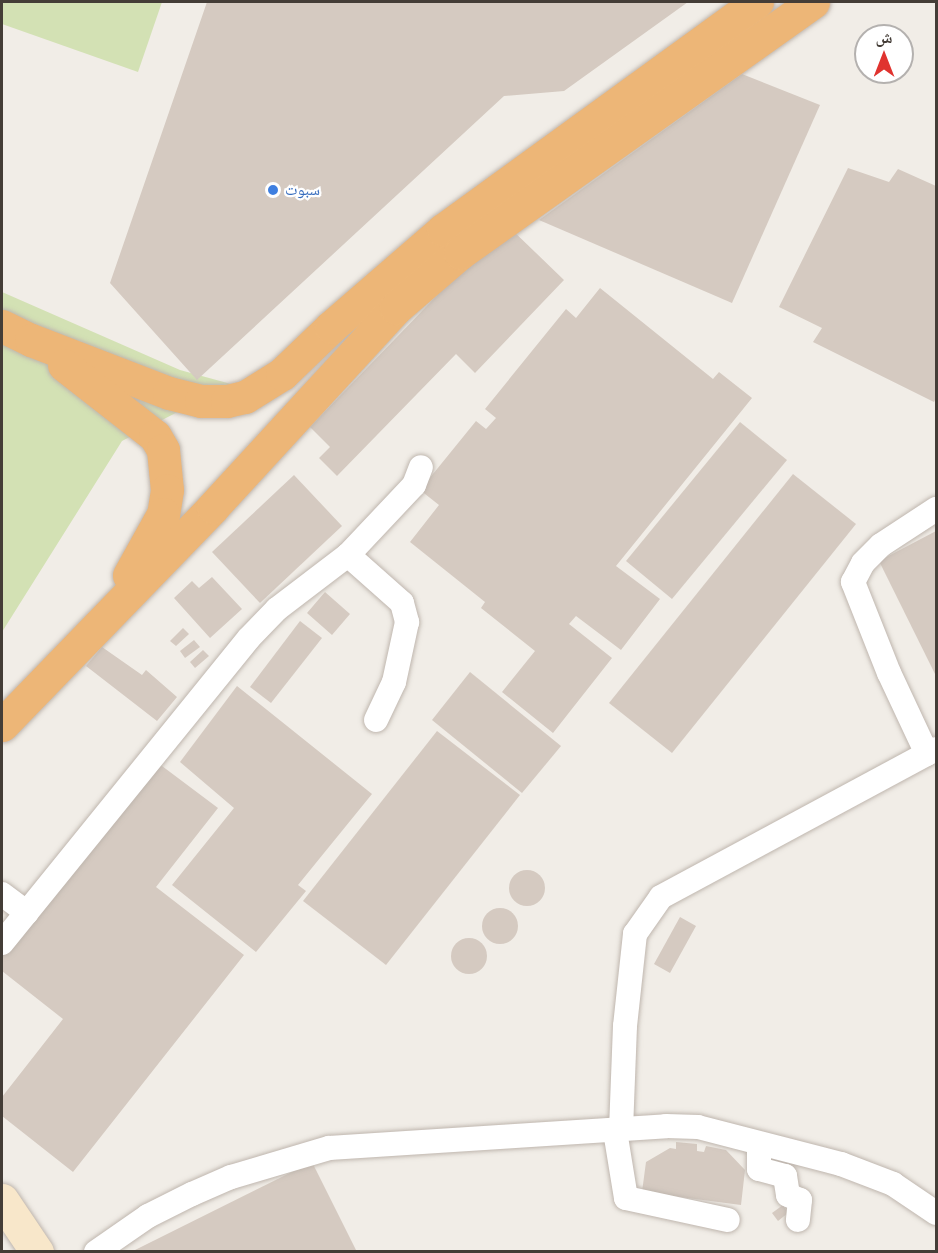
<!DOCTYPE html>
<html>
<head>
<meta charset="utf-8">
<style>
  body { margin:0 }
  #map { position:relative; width:938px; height:1253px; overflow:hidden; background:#f1ede7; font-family:Poppins,"Noto Naskh Arabic",sans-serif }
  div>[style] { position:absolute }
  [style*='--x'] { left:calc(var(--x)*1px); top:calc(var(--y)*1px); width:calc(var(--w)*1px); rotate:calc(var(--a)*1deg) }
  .green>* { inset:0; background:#d3e1b4 }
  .building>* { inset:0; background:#d5cac1 }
  .round { border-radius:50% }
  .roads { filter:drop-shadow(0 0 2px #bfb6ae) drop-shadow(0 0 2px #bfb6ae) }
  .street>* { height:24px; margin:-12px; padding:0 12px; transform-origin:12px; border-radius:12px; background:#fff }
  .secondary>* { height:33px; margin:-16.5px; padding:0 16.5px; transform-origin:16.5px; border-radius:16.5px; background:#f8e7ca }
  .highway>* { height:33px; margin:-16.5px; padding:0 16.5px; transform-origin:16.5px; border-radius:16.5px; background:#edb677 }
  .dots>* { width:16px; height:16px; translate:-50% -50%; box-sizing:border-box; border:3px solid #fff; border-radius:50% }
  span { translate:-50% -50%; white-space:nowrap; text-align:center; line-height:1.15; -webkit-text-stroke:4.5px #fff; paint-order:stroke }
  .shop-label { font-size:16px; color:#366cbe }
  .left { translate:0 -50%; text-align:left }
  .frame { position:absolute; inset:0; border:3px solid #443d37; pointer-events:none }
  .north { position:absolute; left:854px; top:24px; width:60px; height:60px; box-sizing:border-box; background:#fff; border:2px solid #b4b1af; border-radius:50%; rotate:0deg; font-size:16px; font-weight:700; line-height:24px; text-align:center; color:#443d37 }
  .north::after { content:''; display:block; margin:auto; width:21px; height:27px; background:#e0332f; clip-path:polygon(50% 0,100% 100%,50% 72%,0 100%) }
</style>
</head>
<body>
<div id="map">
  <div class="green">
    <div style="clip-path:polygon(2px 2px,162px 2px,138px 72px,2px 24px)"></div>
    <div style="clip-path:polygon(2px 292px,180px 370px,231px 384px,122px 441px,2px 632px)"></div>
  </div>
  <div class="building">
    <div style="clip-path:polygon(207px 2px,688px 2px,564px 91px,504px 96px,197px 380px,110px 283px)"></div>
    <div style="clip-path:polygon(742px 74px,820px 105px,732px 303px,539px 220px)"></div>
    <div style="clip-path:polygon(848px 168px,889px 182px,898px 169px,936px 186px,936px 398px,934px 402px,813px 342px,822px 328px,779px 307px)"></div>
    <div style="clip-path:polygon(506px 224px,564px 280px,475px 373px,456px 354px,337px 476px,319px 458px,330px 447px,310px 427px)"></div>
    <div style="clip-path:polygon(600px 288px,713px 379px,719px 372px,752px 398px,616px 566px,660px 599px,621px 650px,576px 616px,569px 624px,612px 658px,553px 733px,502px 692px,535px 651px,481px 608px,485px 602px,410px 542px,439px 505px,420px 490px,476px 421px,486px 429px,496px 418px,485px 409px,566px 309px,576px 318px)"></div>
    <div style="clip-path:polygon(740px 422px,787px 460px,672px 599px,626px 561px)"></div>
    <div style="clip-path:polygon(793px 474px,856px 524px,672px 753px,609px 703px)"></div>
    <div style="clip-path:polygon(294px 475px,342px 526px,260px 603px,212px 552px)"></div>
    <div style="clip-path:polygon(936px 531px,936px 676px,879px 561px)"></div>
    <div style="clip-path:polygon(212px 577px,242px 609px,210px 638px,174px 598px,192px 581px,199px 588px)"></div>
    <div style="clip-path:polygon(325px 592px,350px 614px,332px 635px,307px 613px)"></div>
    <div style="clip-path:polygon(300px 621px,322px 638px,271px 703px,250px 687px)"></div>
    <div style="clip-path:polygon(183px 628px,189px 634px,176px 646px,170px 641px)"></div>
    <div style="clip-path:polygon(194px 640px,200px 647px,185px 658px,180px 651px)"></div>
    <div style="clip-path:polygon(102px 647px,142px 675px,146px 670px,177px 697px,157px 721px,86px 666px)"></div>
    <div style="clip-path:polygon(203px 650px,209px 656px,195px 668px,190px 662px)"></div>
    <div style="clip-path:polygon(470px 672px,561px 746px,522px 793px,432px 720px)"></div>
    <div style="clip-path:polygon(237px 686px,372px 794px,298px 885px,306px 891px,256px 952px,172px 885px,234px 808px,180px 762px)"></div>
    <div style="clip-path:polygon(437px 731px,520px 795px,386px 965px,303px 901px)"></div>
    <div style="clip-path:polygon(154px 760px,218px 808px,156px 887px,244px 955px,73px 1172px,2px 1116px,2px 1097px,63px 1019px,2px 971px,2px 954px)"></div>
    <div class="round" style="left:509px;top:870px;width:36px;height:36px"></div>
    <div class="round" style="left:482px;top:908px;width:36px;height:36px"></div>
    <div style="clip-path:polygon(680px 917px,696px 926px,670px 973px,654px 964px)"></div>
    <div class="round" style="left:451px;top:938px;width:36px;height:36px"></div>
    <div style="clip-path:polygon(676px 1142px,697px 1144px,697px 1151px,704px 1152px,706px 1146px,726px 1150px,745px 1170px,741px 1205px,642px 1192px,646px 1162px,670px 1148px,676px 1149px)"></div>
    <div style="clip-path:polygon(312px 1162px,357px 1252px,131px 1252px)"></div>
    <div style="clip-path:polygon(783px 1205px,788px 1213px,778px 1221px,772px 1213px)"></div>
  </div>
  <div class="roads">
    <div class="street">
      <div style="--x:348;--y:555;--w:72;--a:41.6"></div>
      <div style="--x:402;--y:603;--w:20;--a:75"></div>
      <div style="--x:407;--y:622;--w:61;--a:102.2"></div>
      <div style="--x:394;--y:682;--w:42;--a:115.3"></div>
      <div style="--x:927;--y:754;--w:89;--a:-115.1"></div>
      <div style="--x:889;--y:673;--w:98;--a:-111.6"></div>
      <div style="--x:853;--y:582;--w:21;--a:-62"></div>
      <div style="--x:863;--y:563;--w:25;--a:-45"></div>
      <div style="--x:881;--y:545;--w:66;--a:-33.2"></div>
      <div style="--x:2;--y:894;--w:31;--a:37"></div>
      <div style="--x:2;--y:943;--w:392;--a:-51"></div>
      <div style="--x:249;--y:638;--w:40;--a:-46"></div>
      <div style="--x:277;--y:609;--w:89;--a:-37.3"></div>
      <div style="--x:348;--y:555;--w:96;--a:-46.7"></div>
      <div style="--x:414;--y:485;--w:19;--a:-69"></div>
      <div style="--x:621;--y:1130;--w:104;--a:-87.8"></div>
      <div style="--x:625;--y:1026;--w:93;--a:-83.8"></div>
      <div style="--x:635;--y:934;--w:45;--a:-54.9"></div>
      <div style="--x:661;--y:897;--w:312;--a:-28.3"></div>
      <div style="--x:615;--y:1131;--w:68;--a:80.7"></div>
      <div style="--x:626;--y:1198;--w:104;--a:12.2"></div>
      <div style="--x:759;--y:1144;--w:25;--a:90"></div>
      <div style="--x:759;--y:1169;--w:27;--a:15"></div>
      <div style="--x:785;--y:1176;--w:19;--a:81"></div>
      <div style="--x:788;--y:1195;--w:13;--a:23"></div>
      <div style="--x:800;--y:1200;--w:20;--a:96"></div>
      <div style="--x:96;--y:1252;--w:63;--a:-34.7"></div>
      <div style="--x:148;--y:1216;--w:49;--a:-26.6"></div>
      <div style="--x:192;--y:1194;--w:43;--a:-23.6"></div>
      <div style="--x:231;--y:1177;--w:102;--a:-16.5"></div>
      <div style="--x:329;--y:1148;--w:338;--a:-3.7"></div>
      <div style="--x:666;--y:1126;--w:32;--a:2"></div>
      <div style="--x:698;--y:1127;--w:148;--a:14.5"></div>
      <div style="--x:841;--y:1164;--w:56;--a:21"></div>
      <div style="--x:893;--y:1184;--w:52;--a:34"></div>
    </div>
    <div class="secondary">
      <div style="--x:2;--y:1200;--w:63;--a:56.1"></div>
    </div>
    <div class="highway">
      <div style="--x:2;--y:326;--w:32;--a:26"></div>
      <div style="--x:31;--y:340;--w:148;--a:21"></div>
      <div style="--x:169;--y:393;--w:33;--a:14"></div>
      <div style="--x:201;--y:401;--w:26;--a:0"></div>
      <div style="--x:227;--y:401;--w:18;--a:-13"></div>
      <div style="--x:245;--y:397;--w:44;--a:-31.9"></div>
      <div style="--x:282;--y:374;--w:68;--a:-43.8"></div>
      <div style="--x:331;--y:327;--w:148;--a:-40.9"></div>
      <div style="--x:443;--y:230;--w:388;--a:-36"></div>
      <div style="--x:64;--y:365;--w:115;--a:38"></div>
      <div style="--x:155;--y:436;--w:16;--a:60"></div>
      <div style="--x:163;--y:450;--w:40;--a:84.3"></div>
      <div style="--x:167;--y:490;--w:24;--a:99"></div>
      <div style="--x:163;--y:514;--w:70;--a:119.1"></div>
      <div style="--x:2;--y:725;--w:303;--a:-45.9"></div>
      <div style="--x:213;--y:507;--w:270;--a:-47.4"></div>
      <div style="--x:396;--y:308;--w:84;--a:-40.7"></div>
      <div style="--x:460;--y:253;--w:433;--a:-35.4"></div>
    </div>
  </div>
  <div class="dots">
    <div style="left:273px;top:190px;background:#3f7fe0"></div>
  </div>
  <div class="shop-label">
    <span class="left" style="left:285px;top:190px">سبوت</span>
  </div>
  <div class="frame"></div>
  <div class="north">ش</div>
</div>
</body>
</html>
